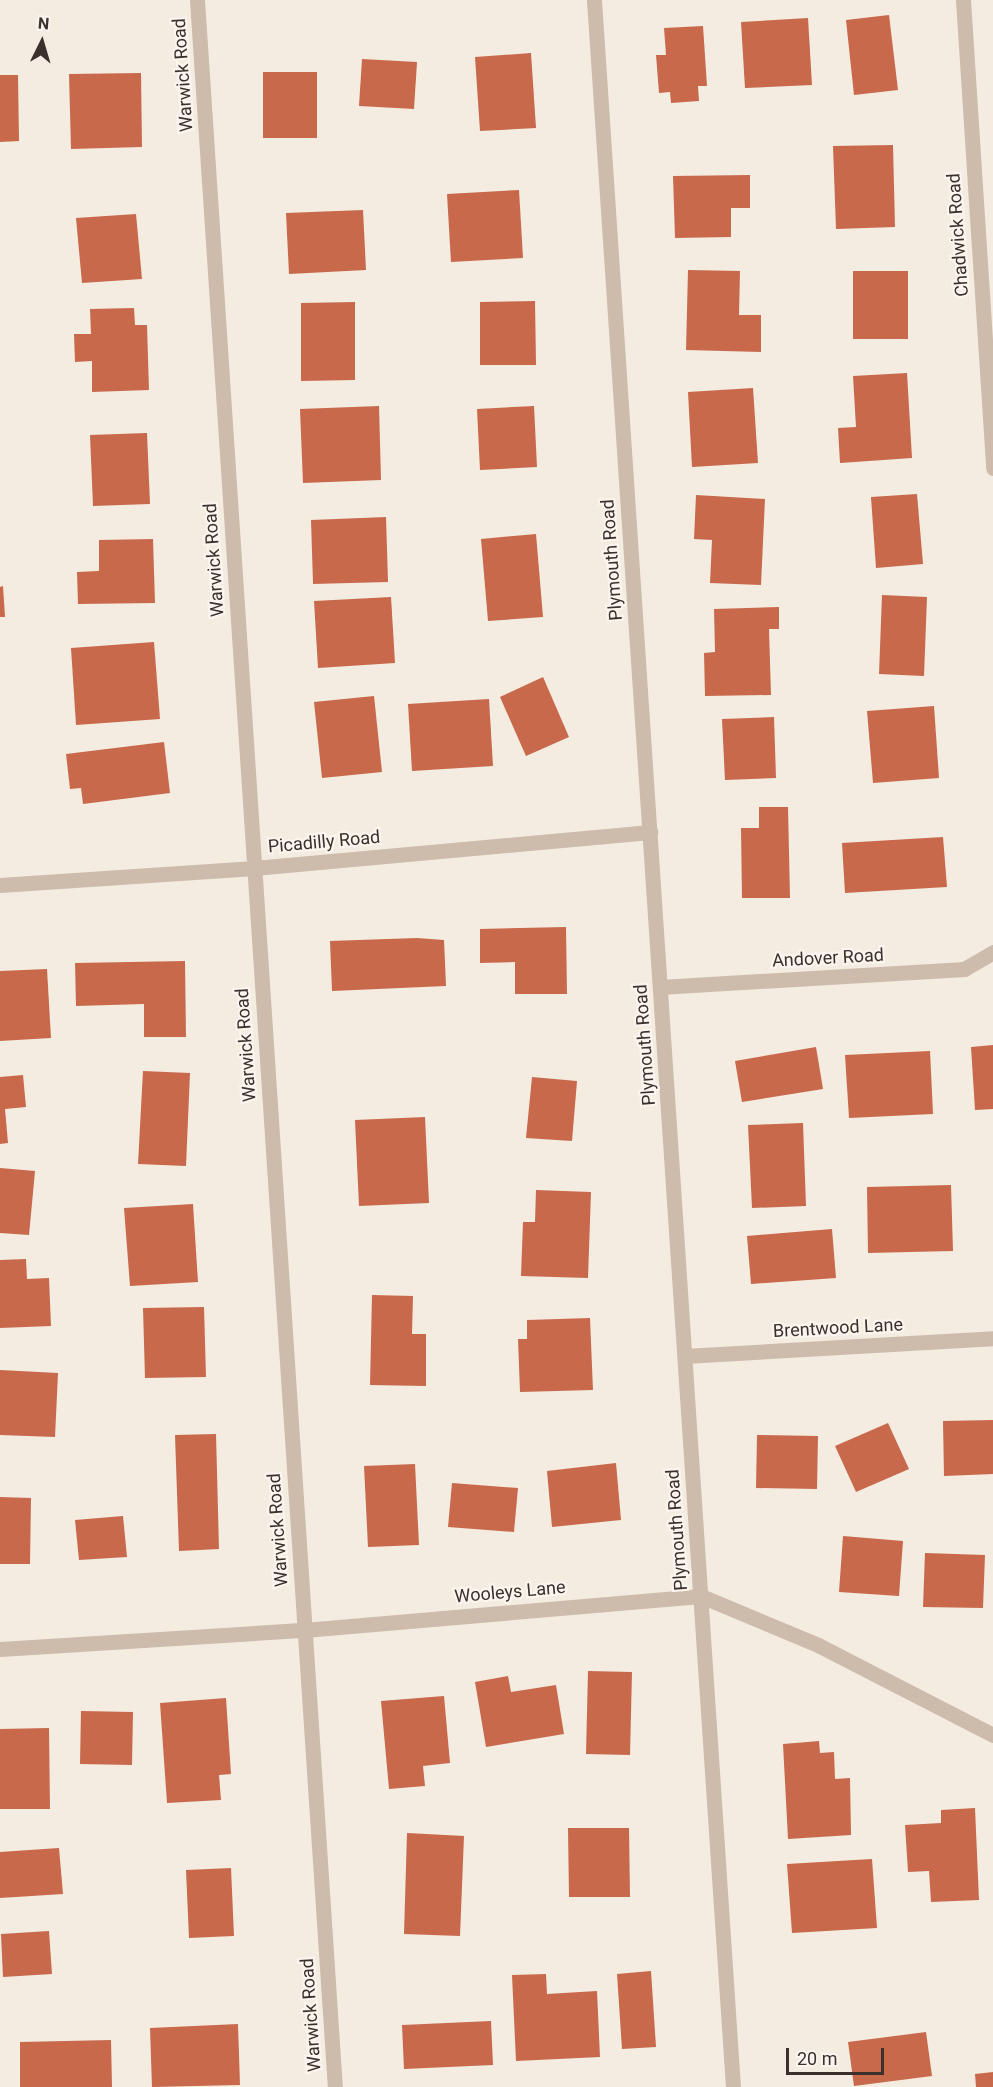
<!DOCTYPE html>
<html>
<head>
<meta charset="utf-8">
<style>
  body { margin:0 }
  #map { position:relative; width:993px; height:2087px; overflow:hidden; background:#f4ebe1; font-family:Roboto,sans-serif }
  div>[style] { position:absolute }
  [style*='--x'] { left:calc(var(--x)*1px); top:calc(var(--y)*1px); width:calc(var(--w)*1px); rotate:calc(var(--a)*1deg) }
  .building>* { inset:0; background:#c8694b }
  .minor>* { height:15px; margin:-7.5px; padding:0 7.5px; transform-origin:7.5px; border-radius:7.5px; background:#cdbbac }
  span { translate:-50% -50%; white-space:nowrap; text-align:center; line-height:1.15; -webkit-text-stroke:4.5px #fbf5ee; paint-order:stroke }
  .street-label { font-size:18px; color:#3b302b }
  .north { position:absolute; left:12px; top:12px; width:60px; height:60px; -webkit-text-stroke:4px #fbf5ee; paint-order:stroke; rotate:5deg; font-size:16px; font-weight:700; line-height:24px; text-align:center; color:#3b302b }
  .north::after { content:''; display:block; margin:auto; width:21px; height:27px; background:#3b302b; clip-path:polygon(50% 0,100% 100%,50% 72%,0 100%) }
  .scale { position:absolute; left:786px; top:2048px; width:98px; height:27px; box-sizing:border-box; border:3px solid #3b302b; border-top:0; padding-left:8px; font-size:18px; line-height:21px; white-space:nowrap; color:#3b302b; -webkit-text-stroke:4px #fbf5ee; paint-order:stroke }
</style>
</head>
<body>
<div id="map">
  <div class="building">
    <div style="clip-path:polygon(889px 15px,898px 90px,854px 95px,846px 20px)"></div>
    <div style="clip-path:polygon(808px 18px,812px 85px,745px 88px,741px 22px)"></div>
    <div style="clip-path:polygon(703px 26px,707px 86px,698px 86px,699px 101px,671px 103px,670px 92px,659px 93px,656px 55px,666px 55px,664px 28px)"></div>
    <div style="clip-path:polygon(531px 53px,536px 128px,480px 131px,475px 57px)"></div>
    <div style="clip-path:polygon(362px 59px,417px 62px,414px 109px,359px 106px)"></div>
    <div style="clip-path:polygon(263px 72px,317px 72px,317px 138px,263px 138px)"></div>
    <div style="clip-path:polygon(141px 73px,142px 147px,71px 149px,69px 74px)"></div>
    <div style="clip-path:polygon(0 75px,18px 75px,19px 141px,0 142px)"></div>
    <div style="clip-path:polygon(893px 145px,895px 227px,836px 229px,833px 146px)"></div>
    <div style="clip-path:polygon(750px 175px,750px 208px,731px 208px,731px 237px,675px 238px,673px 176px)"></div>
    <div style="clip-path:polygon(519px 190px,523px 258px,451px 262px,447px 194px)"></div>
    <div style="clip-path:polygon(363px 210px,366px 270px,289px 274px,286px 213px)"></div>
    <div style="clip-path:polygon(136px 214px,142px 279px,82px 283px,76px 218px)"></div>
    <div style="clip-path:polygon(688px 270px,740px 271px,739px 315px,761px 315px,761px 352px,686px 350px)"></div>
    <div style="clip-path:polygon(853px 271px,908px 271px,908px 339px,853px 339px)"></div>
    <div style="clip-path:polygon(535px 301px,536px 365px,480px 365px,480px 302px)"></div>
    <div style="clip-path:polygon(355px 302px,355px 380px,301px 381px,301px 303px)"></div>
    <div style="clip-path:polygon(134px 308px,135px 325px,147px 325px,149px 390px,92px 392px,92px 361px,75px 362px,74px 334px,91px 334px,90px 309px)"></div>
    <div style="clip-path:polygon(907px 373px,912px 458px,840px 463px,838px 428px,856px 427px,853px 376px)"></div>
    <div style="clip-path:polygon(753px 388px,758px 463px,692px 467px,688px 392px)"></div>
    <div style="clip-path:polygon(379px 406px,381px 480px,303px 483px,300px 409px)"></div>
    <div style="clip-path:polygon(534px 406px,537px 467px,480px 470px,477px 409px)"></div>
    <div style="clip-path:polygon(147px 433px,150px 504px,93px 506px,90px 435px)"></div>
    <div style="clip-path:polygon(917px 494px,923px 564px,876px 568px,871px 497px)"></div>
    <div style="clip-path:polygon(696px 495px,765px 499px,761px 585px,710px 583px,712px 540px,694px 539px)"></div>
    <div style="clip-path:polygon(386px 517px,388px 582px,313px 584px,311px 520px)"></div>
    <div style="clip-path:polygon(536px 534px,543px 617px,488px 621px,481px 539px)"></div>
    <div style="clip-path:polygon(153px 539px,155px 603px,78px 604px,77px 572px,99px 571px,99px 540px)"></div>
    <div style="clip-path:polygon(3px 586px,5px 617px,0 617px,0 587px)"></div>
    <div style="clip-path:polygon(882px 595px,927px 597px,924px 676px,879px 674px)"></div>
    <div style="clip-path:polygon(391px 597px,395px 663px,318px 668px,314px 601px)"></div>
    <div style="clip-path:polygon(779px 607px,779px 629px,769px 629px,771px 695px,705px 696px,704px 653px,715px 652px,714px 609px)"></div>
    <div style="clip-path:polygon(154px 642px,160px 719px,76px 725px,71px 648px)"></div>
    <div style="clip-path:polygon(543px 677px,569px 737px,526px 756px,500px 697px)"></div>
    <div style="clip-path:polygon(374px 696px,382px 772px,322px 778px,314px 702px)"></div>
    <div style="clip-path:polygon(489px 699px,493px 766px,412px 771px,408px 704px)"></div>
    <div style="clip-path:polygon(934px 706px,939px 778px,873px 783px,867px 711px)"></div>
    <div style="clip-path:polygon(774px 717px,776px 778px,725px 780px,722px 719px)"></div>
    <div style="clip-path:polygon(164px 742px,170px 793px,83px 804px,81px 788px,70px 789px,66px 754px)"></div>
    <div style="clip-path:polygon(759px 807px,788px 807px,790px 898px,742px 898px,741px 828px,759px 828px)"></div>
    <div style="clip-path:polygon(943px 837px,947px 887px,845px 893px,842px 843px)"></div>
    <div style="clip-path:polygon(566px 927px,567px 994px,515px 994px,515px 962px,480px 963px,480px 929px)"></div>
    <div style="clip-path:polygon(417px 938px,444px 940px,446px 986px,332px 991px,330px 941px)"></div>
    <div style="clip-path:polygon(185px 961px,186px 1037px,144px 1037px,144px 1004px,76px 1006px,75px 963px)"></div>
    <div style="clip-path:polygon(47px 969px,51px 1038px,0 1041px,0 971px)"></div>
    <div style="clip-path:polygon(993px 1045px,993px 1109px,975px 1110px,971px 1047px)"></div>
    <div style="clip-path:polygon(816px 1047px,823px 1089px,742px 1102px,735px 1061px)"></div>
    <div style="clip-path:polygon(930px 1051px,933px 1114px,849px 1118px,845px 1055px)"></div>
    <div style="clip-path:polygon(143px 1071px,190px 1073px,186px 1166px,138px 1164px)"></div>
    <div style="clip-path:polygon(23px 1075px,26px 1107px,5px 1109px,8px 1143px,0 1144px,0 1077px)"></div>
    <div style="clip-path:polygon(532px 1077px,577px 1081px,572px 1141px,526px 1138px)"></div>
    <div style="clip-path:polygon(425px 1117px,429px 1203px,359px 1206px,355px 1120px)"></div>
    <div style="clip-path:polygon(803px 1123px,806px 1206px,752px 1208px,748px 1125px)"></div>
    <div style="clip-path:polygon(0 1168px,35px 1171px,29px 1235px,0 1233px)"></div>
    <div style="clip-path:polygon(951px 1185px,953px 1251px,868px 1253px,867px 1187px)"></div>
    <div style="clip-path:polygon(536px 1190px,591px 1192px,588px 1278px,521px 1276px,523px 1222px,535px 1222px)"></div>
    <div style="clip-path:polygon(193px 1204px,198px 1282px,130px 1286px,124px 1208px)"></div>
    <div style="clip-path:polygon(832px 1229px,836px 1278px,751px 1284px,747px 1236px)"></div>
    <div style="clip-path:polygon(26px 1259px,27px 1279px,49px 1278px,51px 1326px,0 1328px,0 1260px)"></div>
    <div style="clip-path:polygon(372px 1295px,413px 1296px,412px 1334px,426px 1334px,426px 1386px,370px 1385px)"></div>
    <div style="clip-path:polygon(204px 1307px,206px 1377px,145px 1378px,143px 1308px)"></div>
    <div style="clip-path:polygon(590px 1318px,593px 1390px,520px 1392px,518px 1339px,527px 1339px,527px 1320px)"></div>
    <div style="clip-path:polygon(0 1370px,58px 1373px,55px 1437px,0 1435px)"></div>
    <div style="clip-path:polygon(993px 1420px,993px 1474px,944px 1476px,943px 1421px)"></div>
    <div style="clip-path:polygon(888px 1423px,909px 1469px,856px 1492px,835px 1446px)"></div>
    <div style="clip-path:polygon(216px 1434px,219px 1549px,179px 1551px,175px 1435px)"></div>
    <div style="clip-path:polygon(757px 1435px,818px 1436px,817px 1489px,756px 1488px)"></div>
    <div style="clip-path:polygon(616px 1463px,621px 1520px,552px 1527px,547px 1471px)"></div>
    <div style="clip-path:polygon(415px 1464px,419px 1545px,368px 1547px,364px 1466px)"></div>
    <div style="clip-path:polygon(452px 1483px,518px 1488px,514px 1532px,448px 1527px)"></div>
    <div style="clip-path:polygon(0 1497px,31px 1498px,30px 1564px,0 1564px)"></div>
    <div style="clip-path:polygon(123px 1516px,127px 1557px,79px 1560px,75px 1520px)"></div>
    <div style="clip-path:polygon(843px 1536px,903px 1541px,899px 1596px,839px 1592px)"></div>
    <div style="clip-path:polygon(925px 1553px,985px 1555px,983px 1608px,923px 1607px)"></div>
    <div style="clip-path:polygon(588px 1671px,632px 1672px,630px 1755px,586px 1754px)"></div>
    <div style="clip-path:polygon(508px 1676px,511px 1692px,556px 1685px,564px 1734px,486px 1747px,475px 1682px)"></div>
    <div style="clip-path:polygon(444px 1696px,450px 1763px,423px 1766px,425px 1786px,389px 1789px,381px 1701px)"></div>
    <div style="clip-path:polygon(226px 1698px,231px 1774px,219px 1775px,221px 1800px,167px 1803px,160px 1703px)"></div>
    <div style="clip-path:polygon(81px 1711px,133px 1712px,132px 1765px,80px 1764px)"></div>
    <div style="clip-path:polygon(49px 1728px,50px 1809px,0 1809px,0 1729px)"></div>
    <div style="clip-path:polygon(819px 1741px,820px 1753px,834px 1752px,835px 1779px,850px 1778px,851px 1835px,788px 1839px,783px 1744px)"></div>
    <div style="clip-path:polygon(975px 1808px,979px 1900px,931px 1902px,929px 1871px,908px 1872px,905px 1825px,941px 1823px,941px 1810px)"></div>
    <div style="clip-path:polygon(568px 1828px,629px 1828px,630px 1897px,569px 1897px)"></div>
    <div style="clip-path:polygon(407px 1833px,464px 1836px,460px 1936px,404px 1934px)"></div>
    <div style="clip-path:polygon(59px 1848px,63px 1894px,0 1898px,0 1852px)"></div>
    <div style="clip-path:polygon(872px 1859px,877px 1928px,792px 1933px,787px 1864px)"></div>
    <div style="clip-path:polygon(231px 1868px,234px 1936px,189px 1938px,186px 1870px)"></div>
    <div style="clip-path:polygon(49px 1931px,52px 1974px,3px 1977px,1px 1934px)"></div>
    <div style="clip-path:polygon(651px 1971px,656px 2047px,622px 2049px,617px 1974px)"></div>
    <div style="clip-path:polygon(546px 1974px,547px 1994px,597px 1991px,600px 2057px,516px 2061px,512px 1975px)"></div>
    <div style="clip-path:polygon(491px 2021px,493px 2065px,404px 2069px,402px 2025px)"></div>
    <div style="clip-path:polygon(238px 2024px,240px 2085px,152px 2087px,150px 2028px)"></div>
    <div style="clip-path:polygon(926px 2032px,932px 2076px,854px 2086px,848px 2042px)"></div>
    <div style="clip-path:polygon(111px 2040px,112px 2087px,20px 2087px,20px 2042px)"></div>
    <div style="clip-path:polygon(993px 2072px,993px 2087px,976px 2087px,975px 2074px)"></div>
  </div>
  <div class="minor">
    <div style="--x:197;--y:0;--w:2092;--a:86.22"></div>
    <div style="--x:594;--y:0;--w:2092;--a:86.19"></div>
    <div style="--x:963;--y:0;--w:469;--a:86.3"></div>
    <div style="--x:0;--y:885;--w:255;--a:-3.8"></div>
    <div style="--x:254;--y:868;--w:398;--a:-5.2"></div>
    <div style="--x:660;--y:987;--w:305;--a:-3.4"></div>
    <div style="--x:964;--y:969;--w:34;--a:-30"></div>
    <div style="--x:685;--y:1356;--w:309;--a:-3.3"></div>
    <div style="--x:0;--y:1649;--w:305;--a:-3.6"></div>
    <div style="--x:304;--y:1630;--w:398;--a:-4.9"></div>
    <div style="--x:701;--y:1596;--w:127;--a:22.7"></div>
    <div style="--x:818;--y:1645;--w:197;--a:27.2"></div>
  </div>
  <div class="street-label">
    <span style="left:183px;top:75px;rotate:-94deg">Warwick Road</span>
    <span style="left:958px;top:235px;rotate:-94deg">Chadwick Road</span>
    <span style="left:214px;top:560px;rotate:-94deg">Warwick Road</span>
    <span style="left:612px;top:560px;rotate:-94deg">Plymouth Road</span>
    <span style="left:324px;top:842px;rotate:-5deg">Picadilly Road</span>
    <span style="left:828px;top:958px;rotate:-3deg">Andover Road</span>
    <span style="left:246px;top:1045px;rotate:-94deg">Warwick Road</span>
    <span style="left:645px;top:1045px;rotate:-94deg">Plymouth Road</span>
    <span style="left:838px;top:1328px;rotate:-3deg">Brentwood Lane</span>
    <span style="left:278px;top:1530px;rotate:-94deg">Warwick Road</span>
    <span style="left:677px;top:1530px;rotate:-94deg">Plymouth Road</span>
    <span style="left:510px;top:1592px;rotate:-5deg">Wooleys Lane</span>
    <span style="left:311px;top:2015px;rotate:-94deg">Warwick Road</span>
  </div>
  <div class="north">N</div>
  <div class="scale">20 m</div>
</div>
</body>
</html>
